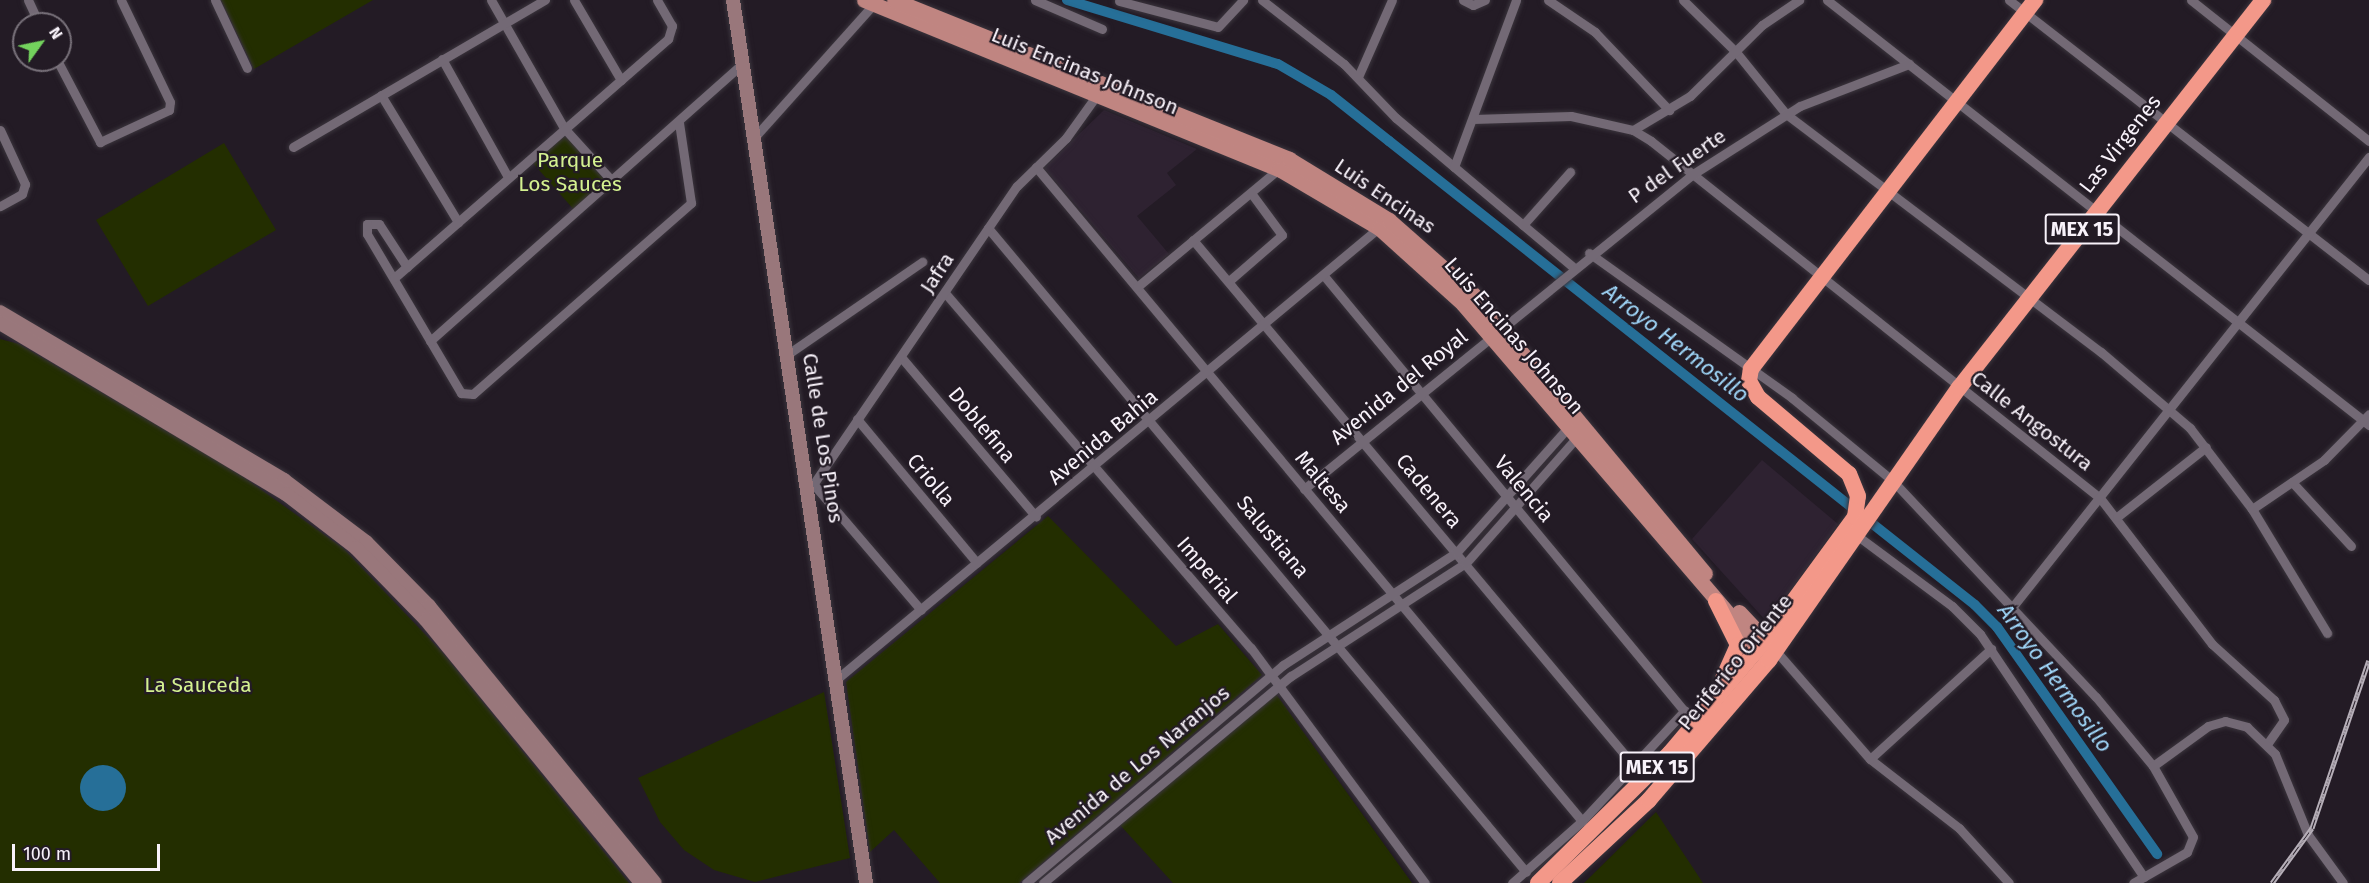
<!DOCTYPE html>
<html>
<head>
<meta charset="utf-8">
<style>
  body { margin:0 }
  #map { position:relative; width:2369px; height:883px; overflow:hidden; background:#231b25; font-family:"Fira Sans",sans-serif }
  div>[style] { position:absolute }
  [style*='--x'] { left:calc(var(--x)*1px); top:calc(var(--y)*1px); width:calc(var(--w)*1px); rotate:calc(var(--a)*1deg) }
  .built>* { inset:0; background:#2e2231 }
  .green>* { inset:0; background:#232e00 }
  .water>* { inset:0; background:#266f98 }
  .round { border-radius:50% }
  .canal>* { height:10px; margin:-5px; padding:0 5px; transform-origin:5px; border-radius:5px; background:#266f98 }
  .roads { filter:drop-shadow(0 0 2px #3b353d) drop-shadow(0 0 2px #3b353d) }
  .street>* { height:9px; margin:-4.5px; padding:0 4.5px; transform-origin:4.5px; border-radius:4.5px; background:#736975 }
  .secondary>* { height:14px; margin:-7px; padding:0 7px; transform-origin:7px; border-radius:7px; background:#99777b }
  .primary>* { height:15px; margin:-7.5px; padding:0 7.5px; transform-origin:7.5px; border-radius:7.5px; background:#c08581 }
  .highway>* { height:16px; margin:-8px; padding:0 8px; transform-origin:8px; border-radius:8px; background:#f39889 }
  .rail>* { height:5px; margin-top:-2.5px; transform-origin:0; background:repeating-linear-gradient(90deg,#231b25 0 9px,#b6afb8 0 18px); box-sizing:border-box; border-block:2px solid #b6afb8 }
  span { translate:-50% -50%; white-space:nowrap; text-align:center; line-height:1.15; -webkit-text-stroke:4.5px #231b25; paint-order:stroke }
  .shield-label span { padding:2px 4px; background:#231b25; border:2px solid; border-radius:4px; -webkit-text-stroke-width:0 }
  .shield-label { font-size:20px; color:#f8f2fa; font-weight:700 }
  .street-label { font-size:21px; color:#f8f2fa }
  .park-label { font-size:21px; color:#d4f190 }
  .water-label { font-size:22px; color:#a0d7fa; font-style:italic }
  .north { position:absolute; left:12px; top:12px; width:60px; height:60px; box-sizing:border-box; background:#231b25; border:2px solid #78717a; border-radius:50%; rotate:57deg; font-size:16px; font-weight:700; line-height:24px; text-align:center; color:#f8f2fa }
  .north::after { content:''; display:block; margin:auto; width:21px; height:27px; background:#73d25d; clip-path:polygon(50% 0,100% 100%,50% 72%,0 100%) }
  .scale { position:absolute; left:12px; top:844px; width:148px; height:27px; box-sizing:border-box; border:3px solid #f8f2fa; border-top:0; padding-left:8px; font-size:18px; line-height:21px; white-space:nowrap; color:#f8f2fa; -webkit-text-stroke:4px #231b25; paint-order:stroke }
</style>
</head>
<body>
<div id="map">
  <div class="built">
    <div style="clip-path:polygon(1104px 110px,1197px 149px,1167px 173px,1176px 185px,1137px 216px,1169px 254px,1139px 278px,1044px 168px)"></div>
    <div style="clip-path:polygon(1762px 460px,1838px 524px,1768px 623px,1692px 539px)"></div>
  </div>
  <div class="green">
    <div style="clip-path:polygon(221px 0,373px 0,254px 69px)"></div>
    <div style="clip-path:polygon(565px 133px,607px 183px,575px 211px,532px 162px)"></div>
    <div style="clip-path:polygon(224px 143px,276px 230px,148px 306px,96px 220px)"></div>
    <div style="clip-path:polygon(0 339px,19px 344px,235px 471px,343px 548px,443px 653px,629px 883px,0 883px)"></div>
    <div style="clip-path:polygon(1048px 516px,1176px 646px,1218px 624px,1262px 675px,1019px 883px,940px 883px,894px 830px,870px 852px,846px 682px)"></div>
    <div style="clip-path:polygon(824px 692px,850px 858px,755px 882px,714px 870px,684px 850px,660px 822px,638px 778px)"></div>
    <div style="clip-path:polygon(1276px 694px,1412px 883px,1173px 883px,1120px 825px)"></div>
    <div style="clip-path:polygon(1656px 812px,1703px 883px,1584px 883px)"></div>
  </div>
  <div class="water">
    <div class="round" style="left:80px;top:765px;width:46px;height:46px"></div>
  </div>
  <div class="canal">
    <div style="--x:1067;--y:0;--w:220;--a:16.9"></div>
    <div style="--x:1278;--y:64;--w:61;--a:30.3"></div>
    <div style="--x:1331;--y:95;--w:74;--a:38.4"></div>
    <div style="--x:1389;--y:141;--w:747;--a:38.37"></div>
    <div style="--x:1975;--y:605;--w:31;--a:45"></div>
    <div style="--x:1997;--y:627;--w:278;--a:54.8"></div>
  </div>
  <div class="roads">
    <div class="street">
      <div style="--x:28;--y:0;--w:26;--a:65"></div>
      <div style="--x:215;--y:0;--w:75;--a:64.8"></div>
      <div style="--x:491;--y:0;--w:147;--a:60.3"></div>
      <div style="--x:564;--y:128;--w:72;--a:47.8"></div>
      <div style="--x:574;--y:0;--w:93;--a:59.6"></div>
      <div style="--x:1035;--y:0;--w:73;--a:23.4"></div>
      <div style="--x:1262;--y:0;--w:104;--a:38"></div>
      <div style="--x:1344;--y:64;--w:75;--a:46.1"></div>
      <div style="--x:1396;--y:118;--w:231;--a:40.1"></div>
      <div style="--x:1463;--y:0;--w:11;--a:27"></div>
      <div style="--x:1473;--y:5;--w:13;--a:-23"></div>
      <div style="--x:1548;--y:0;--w:57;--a:34.2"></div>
      <div style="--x:1595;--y:32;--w:108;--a:46.5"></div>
      <div style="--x:1683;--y:0;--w:74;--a:44.5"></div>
      <div style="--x:1736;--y:52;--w:80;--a:51.1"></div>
      <div style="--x:1786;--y:114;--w:395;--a:37.1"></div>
      <div style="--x:2101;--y:352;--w:117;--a:40.5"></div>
      <div style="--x:2190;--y:428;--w:102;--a:52.6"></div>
      <div style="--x:2252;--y:509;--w:145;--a:58.8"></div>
      <div style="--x:1827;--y:0;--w:689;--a:38.1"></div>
      <div style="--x:2009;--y:0;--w:456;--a:37.9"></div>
      <div style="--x:2191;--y:0;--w:227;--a:38.4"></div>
      <div style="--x:1119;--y:1;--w:102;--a:14.7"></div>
      <div style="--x:1218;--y:27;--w:37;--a:-47"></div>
      <div style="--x:442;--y:59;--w:135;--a:60.8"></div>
      <div style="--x:57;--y:60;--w:93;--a:62.3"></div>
      <div style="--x:100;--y:142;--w:76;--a:-24.9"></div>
      <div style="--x:169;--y:110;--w:8;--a:-83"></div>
      <div style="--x:170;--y:102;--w:113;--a:-115.7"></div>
      <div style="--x:1358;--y:77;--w:84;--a:-66.2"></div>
      <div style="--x:381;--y:95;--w:149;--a:58.8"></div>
      <div style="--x:1473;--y:119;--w:98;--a:-1.8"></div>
      <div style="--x:1571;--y:116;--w:64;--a:12.7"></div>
      <div style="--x:1633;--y:130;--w:21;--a:31"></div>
      <div style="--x:1651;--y:141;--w:574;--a:38.49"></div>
      <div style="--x:2100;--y:498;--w:184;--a:52.5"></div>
      <div style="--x:2212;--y:644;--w:84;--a:42.1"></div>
      <div style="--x:2274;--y:700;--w:22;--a:63"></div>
      <div style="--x:2284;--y:720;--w:28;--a:125"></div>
      <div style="--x:0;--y:130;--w:60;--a:65.2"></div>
      <div style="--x:25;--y:184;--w:10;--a:107"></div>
      <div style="--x:22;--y:194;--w:25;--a:151"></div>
      <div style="--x:1633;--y:130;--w:66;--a:-30.8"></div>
      <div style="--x:1690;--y:96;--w:101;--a:-44.6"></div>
      <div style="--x:1762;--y:25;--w:45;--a:-34"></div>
      <div style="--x:753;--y:139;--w:180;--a:-48.2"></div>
      <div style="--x:293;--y:147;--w:292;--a:-30.3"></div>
      <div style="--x:1036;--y:167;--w:852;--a:50.14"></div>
      <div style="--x:1454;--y:167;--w:178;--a:-69.6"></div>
      <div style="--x:1523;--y:225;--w:71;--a:-48.4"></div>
      <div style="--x:988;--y:228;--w:839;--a:50.12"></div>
      <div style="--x:1193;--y:240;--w:688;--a:50.01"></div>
      <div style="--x:1589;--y:253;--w:249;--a:35.5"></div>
      <div style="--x:1792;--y:398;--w:129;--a:39.4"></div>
      <div style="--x:1892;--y:480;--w:298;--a:46.8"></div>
      <div style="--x:2096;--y:697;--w:89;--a:50.4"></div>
      <div style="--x:2153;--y:766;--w:81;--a:60.6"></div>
      <div style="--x:2193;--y:837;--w:16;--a:112"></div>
      <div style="--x:2187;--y:852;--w:62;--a:150.1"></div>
      <div style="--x:407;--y:267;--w:51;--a:-123.1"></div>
      <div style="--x:379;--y:224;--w:12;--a:180"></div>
      <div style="--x:367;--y:224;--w:10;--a:90"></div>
      <div style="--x:367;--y:234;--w:185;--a:59.4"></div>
      <div style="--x:461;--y:393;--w:12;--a:5"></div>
      <div style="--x:473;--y:394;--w:290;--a:-41.2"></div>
      <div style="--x:691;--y:203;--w:81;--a:-98.5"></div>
      <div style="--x:1325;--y:277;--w:580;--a:50.38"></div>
      <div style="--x:394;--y:278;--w:364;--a:-41.1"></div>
      <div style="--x:668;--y:39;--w:14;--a:-73"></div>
      <div style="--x:672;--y:26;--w:30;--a:-120"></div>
      <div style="--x:1229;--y:281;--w:70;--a:-41"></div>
      <div style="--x:1282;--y:235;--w:52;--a:-126.4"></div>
      <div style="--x:1137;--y:287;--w:186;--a:-39.8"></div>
      <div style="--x:946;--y:294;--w:467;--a:49.3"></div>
      <div style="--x:1251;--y:648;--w:292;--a:53.5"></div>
      <div style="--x:430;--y:341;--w:417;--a:-41.6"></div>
      <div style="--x:788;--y:354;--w:163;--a:-34.5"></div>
      <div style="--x:901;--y:357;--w:209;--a:49.8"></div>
      <div style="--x:857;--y:419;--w:187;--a:50.2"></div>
      <div style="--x:2292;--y:482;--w:87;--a:47.3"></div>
      <div style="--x:815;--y:486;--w:163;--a:49.5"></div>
      <div style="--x:810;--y:489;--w:367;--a:-55.7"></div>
      <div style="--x:1017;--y:186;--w:69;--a:-44.4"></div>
      <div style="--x:1066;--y:138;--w:57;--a:-54.3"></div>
      <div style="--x:1304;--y:489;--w:497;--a:-39"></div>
      <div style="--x:1690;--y:176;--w:130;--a:-32.5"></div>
      <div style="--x:1800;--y:106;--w:117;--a:-21.1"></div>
      <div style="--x:2252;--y:509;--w:87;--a:-34.2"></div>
      <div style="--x:2324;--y:460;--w:64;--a:-45.6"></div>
      <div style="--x:2117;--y:517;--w:113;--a:-38.2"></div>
      <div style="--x:1859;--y:537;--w:116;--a:36.6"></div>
      <div style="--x:1952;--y:606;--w:40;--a:45"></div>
      <div style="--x:1980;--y:634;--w:293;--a:56"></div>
      <div style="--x:2014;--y:605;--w:572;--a:-51.61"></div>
      <div style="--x:1776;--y:651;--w:143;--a:49"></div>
      <div style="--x:1870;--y:759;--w:113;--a:37.8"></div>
      <div style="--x:1959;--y:828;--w:74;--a:47.7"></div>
      <div style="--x:838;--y:678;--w:708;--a:-39.78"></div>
      <div style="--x:1870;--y:759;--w:164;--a:-42.3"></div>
      <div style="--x:2153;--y:766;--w:68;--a:-36"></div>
      <div style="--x:2208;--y:726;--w:18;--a:-16"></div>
      <div style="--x:2225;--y:721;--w:23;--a:15"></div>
      <div style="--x:2247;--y:727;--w:39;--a:44"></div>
      <div style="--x:2275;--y:754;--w:87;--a:67.8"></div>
      <div style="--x:2308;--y:835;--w:59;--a:53.9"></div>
      <div style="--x:1026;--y:883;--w:337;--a:-40.3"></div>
      <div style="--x:1283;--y:665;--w:207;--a:-33"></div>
      <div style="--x:1457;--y:552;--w:170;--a:-48.3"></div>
      <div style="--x:1043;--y:883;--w:323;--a:-39.9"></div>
      <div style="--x:1291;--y:676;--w:208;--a:-32.9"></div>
      <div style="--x:1466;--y:563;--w:171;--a:-48.6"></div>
      <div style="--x:1512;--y:883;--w:94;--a:-41.5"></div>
      <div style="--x:1582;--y:821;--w:151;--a:-47.1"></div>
    </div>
    <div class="secondary">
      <div style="--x:733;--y:0;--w:893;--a:81.43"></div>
      <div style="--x:0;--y:312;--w:330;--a:30.6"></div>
      <div style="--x:284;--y:480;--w:103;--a:37.1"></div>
      <div style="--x:366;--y:542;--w:90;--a:45.5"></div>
      <div style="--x:429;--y:606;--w:357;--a:50.8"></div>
      <div style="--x:0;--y:323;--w:333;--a:30.9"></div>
      <div style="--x:286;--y:494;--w:88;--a:37.6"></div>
      <div style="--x:356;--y:548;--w:100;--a:45.8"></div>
      <div style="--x:426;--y:620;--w:340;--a:50.7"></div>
    </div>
    <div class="primary">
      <div style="--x:864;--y:0;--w:448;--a:22.2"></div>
      <div style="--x:1279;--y:169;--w:116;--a:30.5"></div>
      <div style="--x:1379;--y:228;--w:113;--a:42.1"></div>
      <div style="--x:1463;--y:304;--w:465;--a:49.4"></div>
      <div style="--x:894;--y:0;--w:426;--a:21.9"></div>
      <div style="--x:1289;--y:159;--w:117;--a:31.4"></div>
      <div style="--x:1389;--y:220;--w:112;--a:41.4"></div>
      <div style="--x:1473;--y:294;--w:363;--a:50.3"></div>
      <div style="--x:1739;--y:612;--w:51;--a:46.6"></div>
    </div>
    <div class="highway">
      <div style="--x:1716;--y:601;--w:49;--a:63.4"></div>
      <div style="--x:1738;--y:645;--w:37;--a:114"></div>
      <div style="--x:1538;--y:883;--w:185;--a:-44.6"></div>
      <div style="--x:1670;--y:753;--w:148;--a:-49.9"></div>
      <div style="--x:1765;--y:640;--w:152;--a:-53.8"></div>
      <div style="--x:1855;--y:517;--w:21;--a:-82"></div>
      <div style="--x:1858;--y:496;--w:24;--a:-112"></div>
      <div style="--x:1849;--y:474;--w:119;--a:-139.8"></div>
      <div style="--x:1758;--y:397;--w:18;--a:-119"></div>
      <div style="--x:1749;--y:381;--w:12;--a:-81"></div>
      <div style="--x:1751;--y:369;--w:466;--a:-52.4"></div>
      <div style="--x:1560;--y:883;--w:122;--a:-43"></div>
      <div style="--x:1649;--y:800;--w:184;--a:-49.4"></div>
      <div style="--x:1769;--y:660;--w:332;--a:-55.1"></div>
      <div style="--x:1959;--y:388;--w:493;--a:-51.9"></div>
    </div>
  </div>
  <div class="rail">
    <div style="--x:2272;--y:883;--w:68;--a:-54"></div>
    <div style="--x:2312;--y:828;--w:177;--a:-71.3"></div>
  </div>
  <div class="shield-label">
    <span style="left:2082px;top:229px">MEX 15</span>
    <span style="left:1657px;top:767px">MEX 15</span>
  </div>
  <div class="street-label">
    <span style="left:1085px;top:71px;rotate:22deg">Luis Encinas Johnson</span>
    <span style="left:2120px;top:144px;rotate:-52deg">Las Virgenes</span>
    <span style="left:1677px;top:166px;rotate:-35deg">P del Fuerte</span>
    <span style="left:1385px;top:196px;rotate:34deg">Luis Encinas</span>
    <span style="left:937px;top:273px;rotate:-57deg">Jafra</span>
    <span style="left:1514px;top:336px;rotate:49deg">Luis Encinas Johnson</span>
    <span style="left:1399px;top:387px;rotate:-39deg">Avenida del Royal</span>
    <span style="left:2032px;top:421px;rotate:38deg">Calle Angostura</span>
    <span style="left:982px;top:425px;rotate:50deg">Doblefina</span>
    <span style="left:1103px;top:437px;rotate:-40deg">Avenida Bahia</span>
    <span style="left:823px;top:438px;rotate:81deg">Calle de Los Pinos</span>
    <span style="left:931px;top:480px;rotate:50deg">Criolla</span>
    <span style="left:1323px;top:482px;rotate:50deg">Maltesa</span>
    <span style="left:1524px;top:489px;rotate:50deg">Valencia</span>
    <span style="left:1429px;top:491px;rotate:50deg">Cadenera</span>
    <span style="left:1273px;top:537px;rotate:50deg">Salustiana</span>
    <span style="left:1207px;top:570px;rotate:49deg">Imperial</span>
    <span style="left:1735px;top:662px;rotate:-51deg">Periferico Oriente</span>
    <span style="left:1137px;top:765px;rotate:-40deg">Avenida de Los Naranjos</span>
  </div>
  <div class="park-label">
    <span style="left:570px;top:172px">Parque<br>Los Sauces</span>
    <span style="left:198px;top:685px">La Sauceda</span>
  </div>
  <div class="water-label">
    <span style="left:1676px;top:343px;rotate:38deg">Arroyo Hermosillo</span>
    <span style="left:2055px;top:678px;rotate:54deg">Arroyo Hermosillo</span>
  </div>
  <div class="north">N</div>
  <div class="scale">100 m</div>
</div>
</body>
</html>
